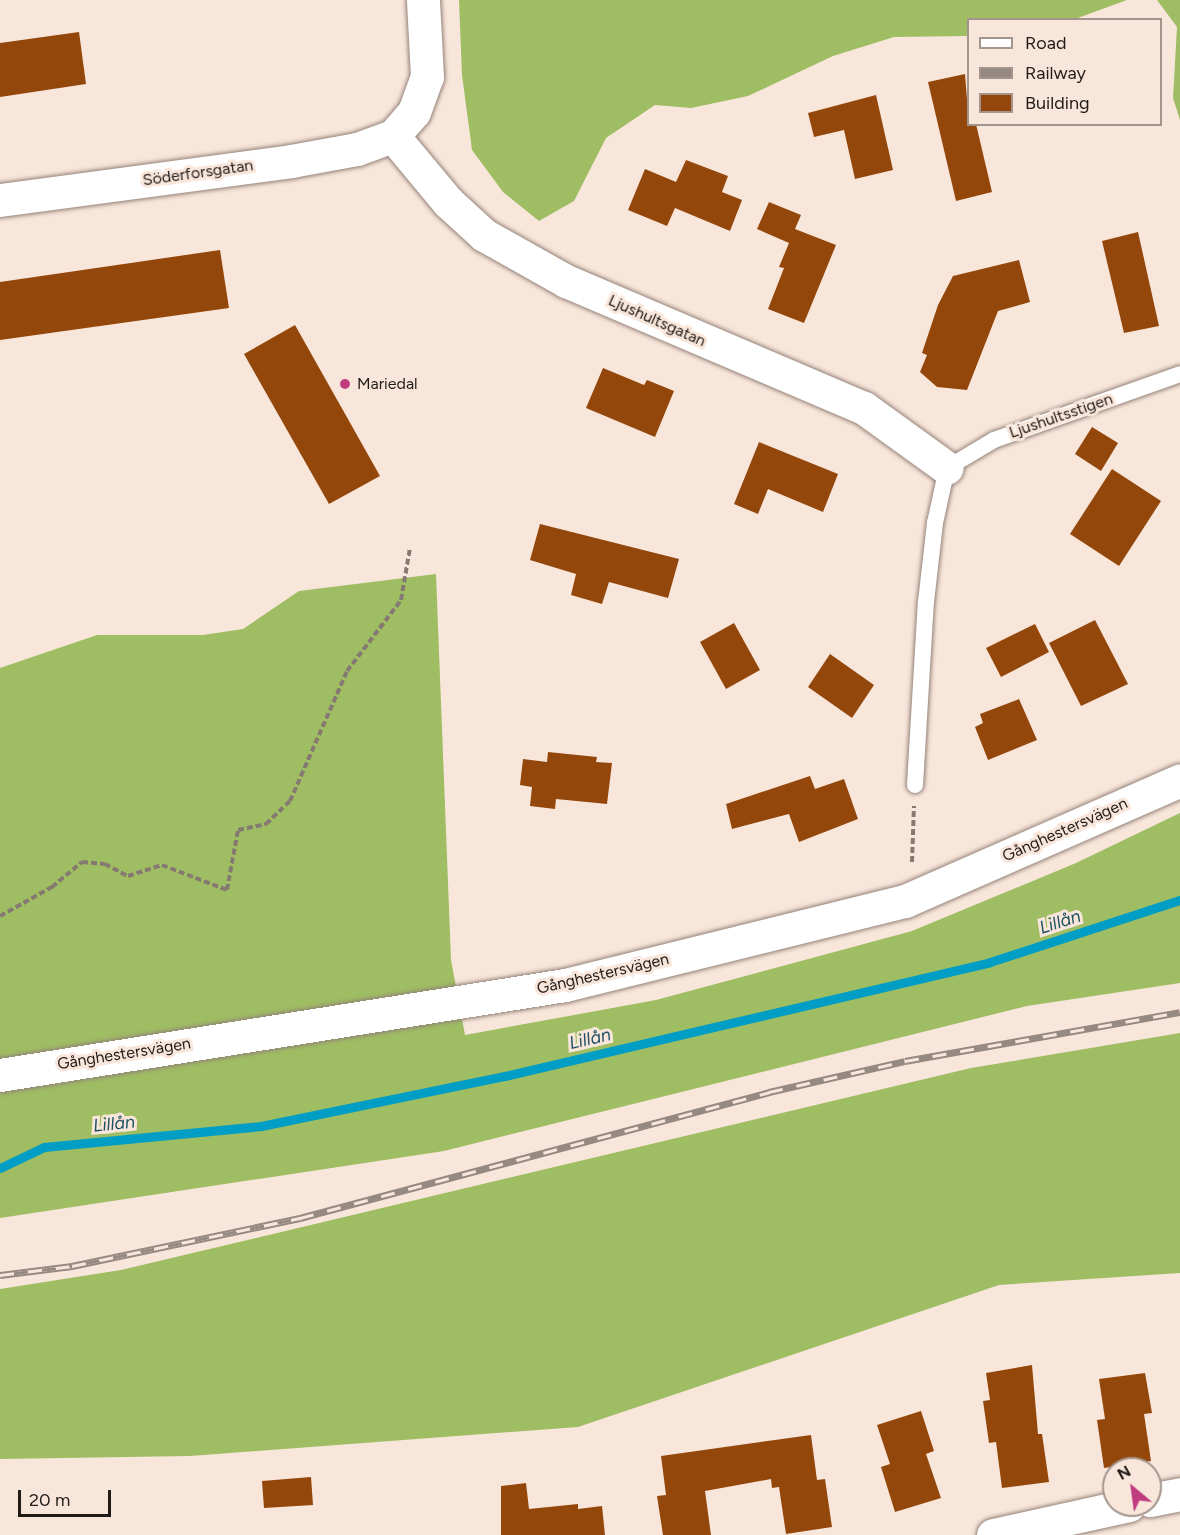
<!DOCTYPE html>
<html>
<head>
<meta charset="utf-8">
<style>
  body { margin:0 }
  #map { position:relative; width:1180px; height:1535px; overflow:hidden; background:#f9e6db; font-family:Figtree,sans-serif }
  div>[style] { position:absolute }
  [style*='--x'] { left:calc(var(--x)*1px); top:calc(var(--y)*1px); width:calc(var(--w)*1px); rotate:calc(var(--a)*1deg) }
  .forest>* { inset:0; background:#9fbd63 }
  .stream>* { height:9px; margin:-4.5px; padding:0 4.5px; transform-origin:4.5px; border-radius:4.5px; background:#009dc5 }
  .building>* { inset:0; background:#94470b }
  .path>* { height:4px; margin-top:-2px; transform-origin:0; background:repeating-linear-gradient(90deg,#857972 0 6px,transparent 0 9px) }
  .roads { filter:drop-shadow(0 0 2px #948379) drop-shadow(0 0 2px #948379) }
  .service>* { height:16px; margin:-8px; padding:0 8px; transform-origin:8px; border-radius:8px; background:#fff }
  .minor>* { height:33px; margin:-16.5px; padding:0 16.5px; transform-origin:16.5px; border-radius:16.5px; background:#fff }
  .tertiary>* { height:33px; margin:-16.5px; padding:0 16.5px; transform-origin:16.5px; border-radius:16.5px; background:#fff }
  .rail>* { height:7px; margin-top:-3.5px; transform-origin:0; background:repeating-linear-gradient(90deg,#f9e6db 0 14px,#968981 0 28px); box-sizing:border-box; border-block:2px solid #968981 }
  .dots>* { width:16px; height:16px; translate:-50% -50%; box-sizing:border-box; border:3px solid #f9e6db; border-radius:50% }
  span { translate:-50% -50%; white-space:nowrap; text-align:center; line-height:1.15; -webkit-text-stroke:6px #f9e6db; paint-order:stroke }
  .street-label { font-size:16px; color:#211b17 }
  .poi-label { font-size:16px; color:#211b17 }
  .left { translate:0 -50%; text-align:left }
  .water-label { font-size:18px; color:#1f5163; font-style:italic }
  .legend { position:absolute; left:967px; top:18px; width:195px; height:108px; box-sizing:border-box; background:#f9e6db; border:2px solid #a3958d; margin:0; padding:8px 10px; list-style:none; font-size:18px; color:#211b17 }
  .legend li { display:flex; align-items:center; gap:12px; height:30px }
  .legend b { width:30px; border:2px solid #a3958d }
  .north { position:absolute; left:1102px; top:1457px; width:60px; height:60px; box-sizing:border-box; background:#f9e6db; border:2px solid #a3958d; border-radius:50%; rotate:331deg; font-size:16px; font-weight:700; line-height:24px; text-align:center; color:#211b17 }
  .north::after { content:''; display:block; margin:auto; width:21px; height:27px; background:#c03c81; clip-path:polygon(50% 0,100% 100%,50% 72%,0 100%) }
  .scale { position:absolute; left:18px; top:1490px; width:93px; height:27px; box-sizing:border-box; border:3px solid #211b17; border-top:0; padding-left:8px; font-size:18px; line-height:21px; white-space:nowrap; color:#211b17; -webkit-text-stroke:4px #f9e6db; paint-order:stroke }
</style>
</head>
<body>
<div id="map">
  <div class="forest">
    <div style="clip-path:polygon(459px 0,1127px 0,1075px 19px,968px 20px,968px 36px,894px 37px,833px 56px,748px 96px,691px 108px,655px 105px,606px 138px,574px 201px,539px 221px,503px 192px,472px 150px,462px 75px)"></div>
    <div style="clip-path:polygon(1157px 0,1180px 0,1180px 120px,1173px 98px,1177px 27px)"></div>
    <div style="clip-path:polygon(436px 574px,451px 960px,465px 1035px,656px 1000px,912px 931px,1076px 863px,1180px 813px,1180px 983px,1027px 1006px,444px 1151px,0 1218px,0 668px,97px 635px,203px 635px,243px 629px,299px 591px)"></div>
    <div style="clip-path:polygon(1180px 1033px,1180px 1273px,999px 1285px,578px 1427px,190px 1456px,0 1459px,0 1289px,121px 1270px,971px 1068px)"></div>
  </div>
  <div class="stream">
    <div style="--x:0;--y:1168;--w:49;--a:-25.5"></div>
    <div style="--x:44;--y:1147;--w:218;--a:-5.5"></div>
    <div style="--x:261;--y:1126;--w:249;--a:-11.6"></div>
    <div style="--x:505;--y:1076;--w:498;--a:-13.2"></div>
    <div style="--x:990;--y:962;--w:200;--a:-18.1"></div>
  </div>
  <div class="building">
    <div style="clip-path:polygon(79px 32px,86px 84px,0 97px,0 43px)"></div>
    <div style="clip-path:polygon(965px 74px,969px 124px,976px 124px,992px 192px,956px 201px,928px 82px)"></div>
    <div style="clip-path:polygon(876px 95px,893px 170px,855px 179px,844px 130px,814px 137px,808px 113px)"></div>
    <div style="clip-path:polygon(686px 160px,728px 176px,722px 192px,742px 200px,730px 231px,675px 208px,667px 226px,628px 210px,645px 169px,676px 182px)"></div>
    <div style="clip-path:polygon(769px 202px,801px 215px,795px 229px,836px 245px,804px 323px,768px 309px,784px 268px,779px 267px,789px 243px,757px 229px)"></div>
    <div style="clip-path:polygon(1138px 232px,1159px 326px,1124px 333px,1102px 241px)"></div>
    <div style="clip-path:polygon(220px 250px,229px 308px,0 340px,0 282px)"></div>
    <div style="clip-path:polygon(1019px 260px,1030px 302px,998px 311px,967px 390px,937px 387px,920px 372px,927px 355px,922px 353px,938px 305px,953px 276px)"></div>
    <div style="clip-path:polygon(295px 325px,380px 476px,329px 504px,244px 354px)"></div>
    <div style="clip-path:polygon(603px 368px,644px 385px,647px 380px,674px 391px,655px 437px,586px 408px)"></div>
    <div style="clip-path:polygon(1092px 427px,1118px 443px,1101px 471px,1075px 454px)"></div>
    <div style="clip-path:polygon(759px 442px,838px 474px,823px 512px,768px 489px,758px 514px,734px 504px)"></div>
    <div style="clip-path:polygon(1112px 469px,1161px 501px,1119px 566px,1070px 534px)"></div>
    <div style="clip-path:polygon(540px 524px,679px 559px,668px 598px,609px 582px,602px 604px,571px 595px,576px 574px,530px 560px)"></div>
    <div style="clip-path:polygon(1095px 620px,1128px 684px,1081px 706px,1049px 643px)"></div>
    <div style="clip-path:polygon(734px 623px,760px 670px,726px 689px,700px 642px)"></div>
    <div style="clip-path:polygon(1035px 624px,1049px 652px,1001px 677px,986px 648px)"></div>
    <div style="clip-path:polygon(830px 654px,874px 685px,852px 718px,808px 687px)"></div>
    <div style="clip-path:polygon(1019px 699px,1037px 740px,988px 760px,975px 727px,983px 723px,980px 714px)"></div>
    <div style="clip-path:polygon(548px 752px,597px 757px,596px 762px,612px 763px,607px 804px,556px 799px,555px 809px,530px 806px,532px 787px,520px 785px,523px 759px,547px 762px)"></div>
    <div style="clip-path:polygon(810px 776px,815px 789px,844px 779px,858px 819px,799px 842px,789px 814px,732px 829px,726px 804px)"></div>
    <div style="clip-path:polygon(1032px 1365px,1038px 1434px,1042px 1434px,1049px 1482px,1002px 1488px,996px 1442px,989px 1443px,983px 1401px,990px 1400px,986px 1373px)"></div>
    <div style="clip-path:polygon(1145px 1373px,1152px 1413px,1144px 1414px,1151px 1461px,1104px 1468px,1097px 1420px,1105px 1419px,1099px 1379px)"></div>
    <div style="clip-path:polygon(921px 1411px,934px 1451px,926px 1454px,941px 1498px,895px 1512px,881px 1467px,890px 1464px,877px 1425px)"></div>
    <div style="clip-path:polygon(811px 1435px,817px 1480px,825px 1479px,832px 1527px,786px 1534px,779px 1487px,772px 1488px,771px 1479px,705px 1491px,711px 1535px,663px 1535px,657px 1496px,666px 1495px,661px 1456px)"></div>
    <div style="clip-path:polygon(311px 1477px,313px 1505px,264px 1508px,262px 1481px)"></div>
    <div style="clip-path:polygon(526px 1483px,529px 1509px,578px 1504px,578px 1509px,602px 1506px,605px 1535px,501px 1535px,501px 1486px)"></div>
  </div>
  <div class="path">
    <div style="--x:912;--y:862;--w:56;--a:-88"></div>
    <div style="--x:0;--y:916;--w:60;--a:-29.1"></div>
    <div style="--x:52;--y:887;--w:39;--a:-40"></div>
    <div style="--x:82;--y:862;--w:23;--a:5"></div>
    <div style="--x:105;--y:864;--w:26;--a:28"></div>
    <div style="--x:128;--y:876;--w:36;--a:-18"></div>
    <div style="--x:162;--y:865;--w:70;--a:21"></div>
    <div style="--x:227;--y:890;--w:61;--a:-79.6"></div>
    <div style="--x:238;--y:830;--w:29;--a:-12"></div>
    <div style="--x:266;--y:824;--w:33;--a:-44"></div>
    <div style="--x:290;--y:801;--w:142;--a:-66.3"></div>
    <div style="--x:347;--y:671;--w:89;--a:-52.7"></div>
    <div style="--x:401;--y:600;--w:53;--a:-80.2"></div>
  </div>
  <div class="roads">
    <div class="service">
      <div style="--x:915;--y:785;--w:183;--a:-86.6"></div>
      <div style="--x:926;--y:602;--w:80;--a:-83.5"></div>
      <div style="--x:935;--y:523;--w:56;--a:-77.7"></div>
      <div style="--x:947;--y:468;--w:55;--a:-30.8"></div>
      <div style="--x:994;--y:440;--w:197;--a:-19.5"></div>
    </div>
    <div class="minor">
      <div style="--x:393;--y:136;--w:86;--a:50.2"></div>
      <div style="--x:448;--y:202;--w:49;--a:42.5"></div>
      <div style="--x:484;--y:235;--w:94;--a:29.3"></div>
      <div style="--x:566;--y:281;--w:324;--a:23.1"></div>
      <div style="--x:864;--y:408;--w:102;--a:35.9"></div>
      <div style="--x:0;--y:200;--w:294;--a:-7.6"></div>
      <div style="--x:291;--y:161;--w:67;--a:-10.3"></div>
      <div style="--x:357;--y:149;--w:38;--a:-20"></div>
      <div style="--x:393;--y:136;--w:32;--a:-49"></div>
      <div style="--x:414;--y:112;--w:37;--a:-70"></div>
      <div style="--x:427;--y:77;--w:77;--a:-93"></div>
      <div style="--x:1150;--y:1500;--w:31;--a:-11"></div>
      <div style="--x:993;--y:1535;--w:139;--a:-12.4"></div>
    </div>
    <div class="tertiary">
      <div style="--x:0;--y:1075;--w:572;--a:-9.05"></div>
      <div style="--x:565;--y:985;--w:350;--a:-13.9"></div>
      <div style="--x:905;--y:901;--w:300;--a:-23.7"></div>
    </div>
  </div>
  <div class="rail">
    <div style="--x:0;--y:1275;--w:73;--a:-7.1"></div>
    <div style="--x:72;--y:1266;--w:233;--a:-11.9"></div>
    <div style="--x:300;--y:1218;--w:486;--a:-15"></div>
    <div style="--x:769;--y:1092;--w:139;--a:-12.8"></div>
    <div style="--x:905;--y:1061;--w:279;--a:-10.1"></div>
  </div>
  <div class="dots">
    <div style="left:345px;top:384px;background:#c03c81"></div>
  </div>
  <div class="street-label">
    <span style="left:198px;top:173px;rotate:-8deg">Söderforsgatan</span>
    <span style="left:657px;top:321px;rotate:24deg">Ljushultsgatan</span>
    <span style="left:1061px;top:416px;rotate:-19deg">Ljushultsstigen</span>
    <span style="left:1065px;top:830px;rotate:-24deg">Gånghestersvägen</span>
    <span style="left:603px;top:974px;rotate:-13deg">Gånghestersvägen</span>
    <span style="left:124px;top:1054px;rotate:-9deg">Gånghestersvägen</span>
  </div>
  <div class="poi-label">
    <span class="left" style="left:357px;top:384px">Mariedal</span>
  </div>
  <div class="water-label">
    <span style="left:1060px;top:922px;rotate:-18deg">Lillån</span>
    <span style="left:590px;top:1039px;rotate:-13deg">Lillån</span>
    <span style="left:114px;top:1124px;rotate:-6deg">Lillån</span>
  </div>
  <ul class="legend">
  <li><b style="height:8px;background:#fff"></b>Road</li>
  <li><b style="height:8px;background:#968981"></b>Railway</li>
  <li><b style="height:16px;background:#94470b"></b>Building</li>
  </ul>
  <div class="north">N</div>
  <div class="scale">20 m</div>
</div>
</body>
</html>
